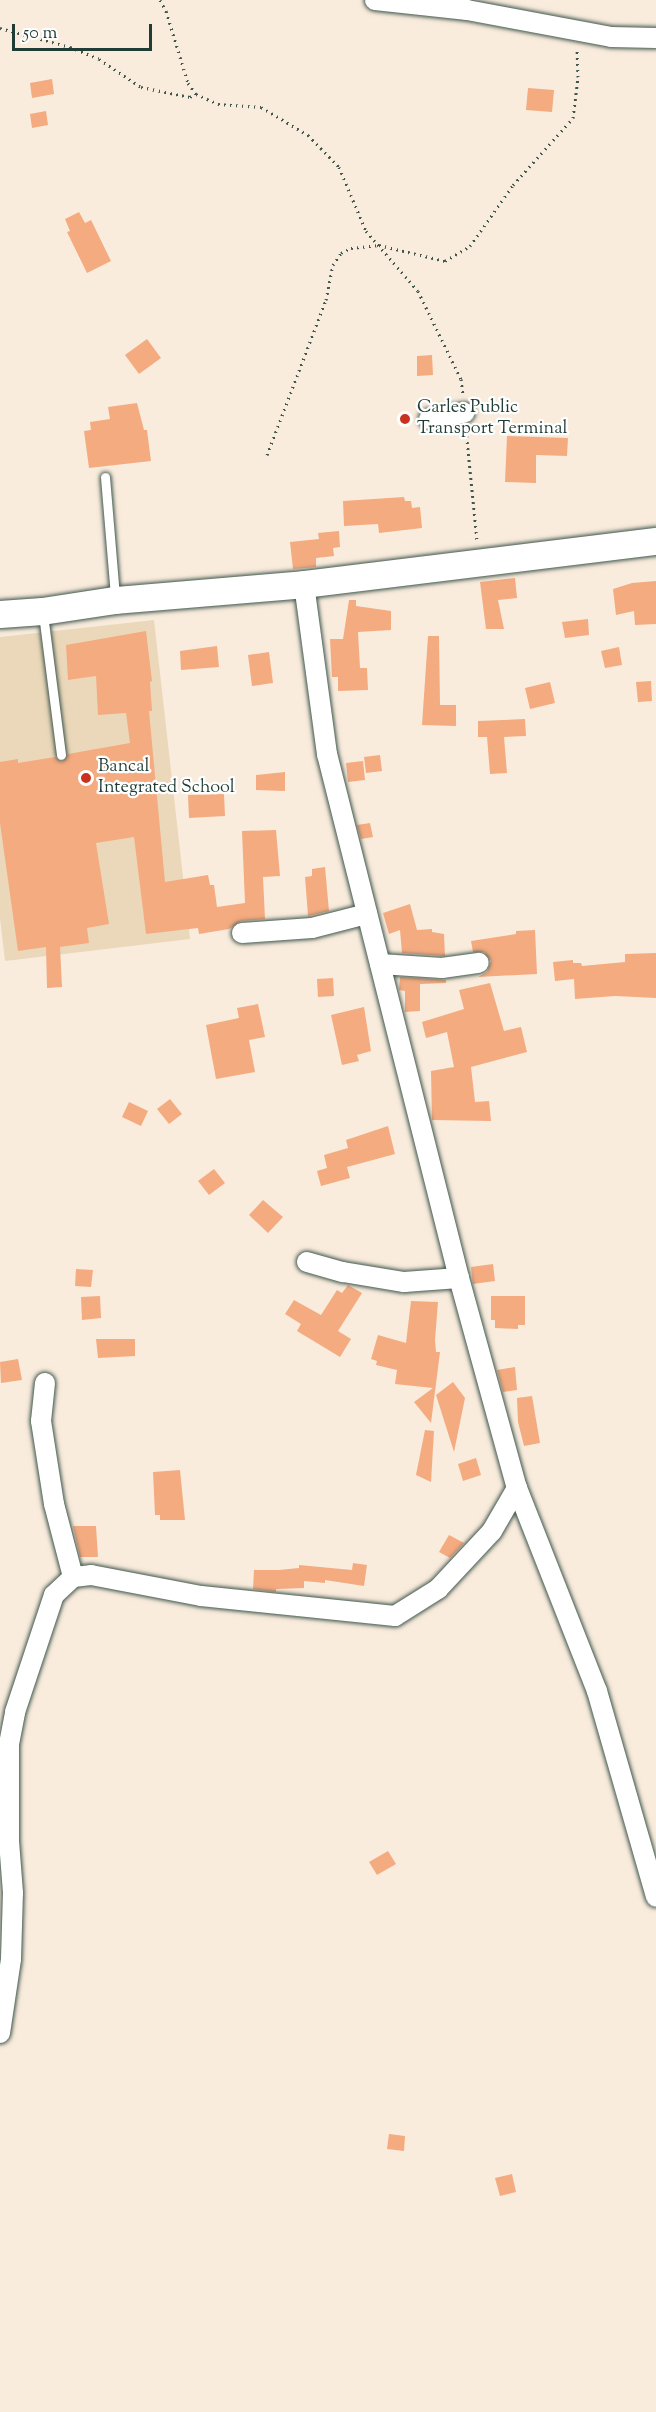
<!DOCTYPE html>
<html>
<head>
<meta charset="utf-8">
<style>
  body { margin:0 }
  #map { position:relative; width:656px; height:2412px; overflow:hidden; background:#f9ecdd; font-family:"Sorts Mill Goudy",serif }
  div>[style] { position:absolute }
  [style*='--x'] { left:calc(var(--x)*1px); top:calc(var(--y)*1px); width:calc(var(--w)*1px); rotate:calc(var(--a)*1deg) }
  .built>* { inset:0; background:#ebd8ba }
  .building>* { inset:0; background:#f4ab80 }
  .path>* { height:3px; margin-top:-1.5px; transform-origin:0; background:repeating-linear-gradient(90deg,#40574d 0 1.5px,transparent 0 6px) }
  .roads { filter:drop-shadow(0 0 2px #40574d) drop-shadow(0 0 2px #40574d) }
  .service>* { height:9px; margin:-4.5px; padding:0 4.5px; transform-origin:4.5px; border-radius:4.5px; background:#fff }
  .minor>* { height:20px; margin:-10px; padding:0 10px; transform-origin:10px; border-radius:10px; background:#fff }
  .secondary>* { height:27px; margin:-13.5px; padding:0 13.5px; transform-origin:13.5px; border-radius:13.5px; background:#fff }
  .dots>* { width:16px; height:16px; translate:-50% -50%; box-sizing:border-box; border:3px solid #fff; border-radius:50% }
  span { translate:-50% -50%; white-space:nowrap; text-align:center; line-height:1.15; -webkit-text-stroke:4.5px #fff; paint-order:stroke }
  .poi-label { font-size:18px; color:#1f3d34 }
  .left { translate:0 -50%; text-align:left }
  .scale { position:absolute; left:12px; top:24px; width:140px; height:27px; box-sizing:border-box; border:3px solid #1f3d34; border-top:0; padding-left:8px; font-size:18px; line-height:21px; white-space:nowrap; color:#1f3d34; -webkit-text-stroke:4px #fff; paint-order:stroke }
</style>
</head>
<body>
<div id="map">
  <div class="built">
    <div style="clip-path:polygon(154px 620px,190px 939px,5px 961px,0 918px,0 637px)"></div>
  </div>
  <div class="building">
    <div style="clip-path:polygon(52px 79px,54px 94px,32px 98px,30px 83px)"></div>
    <div style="clip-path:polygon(528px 88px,554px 90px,552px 112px,526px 110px)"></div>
    <div style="clip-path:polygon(46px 111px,48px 125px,32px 128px,30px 114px)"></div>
    <div style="clip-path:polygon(79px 212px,85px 223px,91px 220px,111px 261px,87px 273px,67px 232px,70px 231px,65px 219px)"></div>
    <div style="clip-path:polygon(147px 339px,161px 358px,139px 374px,125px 355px)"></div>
    <div style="clip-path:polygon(432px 355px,433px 375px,417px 376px,417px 356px)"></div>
    <div style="clip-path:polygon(137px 403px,144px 430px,147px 430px,151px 461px,89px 468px,84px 431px,91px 430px,90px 422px,110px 419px,108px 407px)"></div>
    <div style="clip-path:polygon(507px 436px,568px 438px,567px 456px,536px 455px,536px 483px,505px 482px)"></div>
    <div style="clip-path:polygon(404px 497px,405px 501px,411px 501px,412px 508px,420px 507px,422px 528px,379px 533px,378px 524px,344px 526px,343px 501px)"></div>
    <div style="clip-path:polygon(339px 531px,340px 547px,333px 548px,334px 556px,316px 558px,316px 567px,293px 569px,290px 542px,319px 539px,318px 533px)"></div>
    <div style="clip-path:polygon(515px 578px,517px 598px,498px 600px,504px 629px,486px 629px,480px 582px)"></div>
    <div style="clip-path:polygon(656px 581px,656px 624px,635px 625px,634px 611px,616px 615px,613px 589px,632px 583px)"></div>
    <div style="clip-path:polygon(349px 600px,356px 600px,356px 606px,391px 611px,391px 630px,358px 632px,360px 668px,367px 668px,368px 690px,338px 691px,338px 677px,332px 677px,330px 639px,343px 639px)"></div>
    <div style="clip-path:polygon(588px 619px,589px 635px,565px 638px,562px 622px)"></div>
    <div style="clip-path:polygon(146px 631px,152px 681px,150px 682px,152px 711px,149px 711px,165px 882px,208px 875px,210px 885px,214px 885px,217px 907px,245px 903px,242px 831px,276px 830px,280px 876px,263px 877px,265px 919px,241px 921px,229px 929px,199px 934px,198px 928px,146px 934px,134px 837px,96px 843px,109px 924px,87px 928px,89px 943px,60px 947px,62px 987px,47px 988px,46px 947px,18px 951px,0 823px,0 762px,18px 759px,18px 763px,55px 757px,62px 762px,68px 754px,130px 743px,126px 713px,98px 715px,96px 676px,68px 680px,66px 645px)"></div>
    <div style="clip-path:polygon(428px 636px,439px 636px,440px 705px,456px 705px,456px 726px,422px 725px)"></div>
    <div style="clip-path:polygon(217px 646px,219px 667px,181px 670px,180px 651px)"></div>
    <div style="clip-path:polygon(619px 647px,622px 665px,605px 668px,601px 651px)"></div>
    <div style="clip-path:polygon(269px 652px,273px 683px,252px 686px,248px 655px)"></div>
    <div style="clip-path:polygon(651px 681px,652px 701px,638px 702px,636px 682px)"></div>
    <div style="clip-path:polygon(550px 682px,555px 703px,530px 709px,525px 688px)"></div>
    <div style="clip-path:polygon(525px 719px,526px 736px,504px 737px,507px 773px,490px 774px,487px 737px,478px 737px,478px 721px)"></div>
    <div style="clip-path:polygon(380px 755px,382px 771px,366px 773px,364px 757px)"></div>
    <div style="clip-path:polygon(363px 761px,365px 780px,348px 782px,346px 763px)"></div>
    <div style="clip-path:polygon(285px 772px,285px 791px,256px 790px,256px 775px)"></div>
    <div style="clip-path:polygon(224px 794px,225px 816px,189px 818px,188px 795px)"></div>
    <div style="clip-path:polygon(370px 823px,373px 837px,361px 839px,357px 825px)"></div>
    <div style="clip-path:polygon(325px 867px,329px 911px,308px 916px,305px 877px,312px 876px,312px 869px)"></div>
    <div style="clip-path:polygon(410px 904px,417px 930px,432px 929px,432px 932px,444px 934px,445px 956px,402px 953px,400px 930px,389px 934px,383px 913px)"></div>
    <div style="clip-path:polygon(535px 930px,537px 974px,478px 977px,487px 972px,491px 961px,484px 952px,473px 952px,471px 941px,516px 934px,516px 931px)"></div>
    <div style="clip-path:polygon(656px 953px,656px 998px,615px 996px,575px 999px,574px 979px,555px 981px,553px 962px,573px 960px,573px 963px,581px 963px,582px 966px,625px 962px,625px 954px)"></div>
    <div style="clip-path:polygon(400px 977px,446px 980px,446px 983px,420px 984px,420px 1011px,405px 1012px,405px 991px,399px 990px)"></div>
    <div style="clip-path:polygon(333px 978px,334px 996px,318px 997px,317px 979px)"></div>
    <div style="clip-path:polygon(490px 983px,504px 1031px,521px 1027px,527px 1052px,471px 1067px,475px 1102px,489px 1101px,491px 1121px,432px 1120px,431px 1071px,454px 1067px,447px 1032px,426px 1038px,422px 1022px,464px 1009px,459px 990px)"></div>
    <div style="clip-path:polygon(258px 1004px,265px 1037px,249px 1040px,255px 1072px,216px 1079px,206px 1025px,239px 1018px,237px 1008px)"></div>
    <div style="clip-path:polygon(364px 1007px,371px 1051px,357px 1055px,359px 1061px,342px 1065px,331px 1015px)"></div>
    <div style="clip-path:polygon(170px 1099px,182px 1114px,169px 1124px,157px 1109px)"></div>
    <div style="clip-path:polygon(129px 1102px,148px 1111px,141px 1126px,122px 1117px)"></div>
    <div style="clip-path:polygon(388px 1126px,395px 1154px,347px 1167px,350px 1178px,321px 1186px,317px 1171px,327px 1168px,324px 1155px,348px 1148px,346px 1140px)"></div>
    <div style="clip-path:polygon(214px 1169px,225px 1183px,209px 1195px,198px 1181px)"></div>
    <div style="clip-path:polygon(263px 1200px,283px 1217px,268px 1233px,249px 1215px)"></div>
    <div style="clip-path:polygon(493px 1264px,495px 1281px,473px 1284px,471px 1267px)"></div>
    <div style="clip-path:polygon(76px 1269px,93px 1270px,91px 1287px,75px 1286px)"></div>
    <div style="clip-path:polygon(348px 1285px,362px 1293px,338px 1331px,351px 1339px,340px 1357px,297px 1331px,301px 1324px,285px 1314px,294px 1300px,321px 1315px,337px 1290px,342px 1293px)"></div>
    <div style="clip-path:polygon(100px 1296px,101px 1318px,82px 1320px,81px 1297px)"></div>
    <div style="clip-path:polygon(491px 1296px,525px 1296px,525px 1325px,518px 1325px,518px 1329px,495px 1328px,495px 1320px,491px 1320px)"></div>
    <div style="clip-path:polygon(411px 1301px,438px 1302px,435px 1340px,436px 1352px,440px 1352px,431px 1423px,414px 1402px,433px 1388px,395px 1384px,397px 1370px,376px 1365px,377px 1361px,371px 1359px,378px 1335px,406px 1343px)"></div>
    <div style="clip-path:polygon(96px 1339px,135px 1339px,135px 1356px,98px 1358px)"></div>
    <div style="clip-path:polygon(18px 1359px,22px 1380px,1px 1383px,0 1362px)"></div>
    <div style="clip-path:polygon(515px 1367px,517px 1390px,503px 1392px,497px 1370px)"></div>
    <div style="clip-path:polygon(453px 1382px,465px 1398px,454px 1452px,436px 1395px)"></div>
    <div style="clip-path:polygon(532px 1396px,540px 1443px,524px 1446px,518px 1422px,517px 1398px)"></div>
    <div style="clip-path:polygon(425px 1430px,434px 1431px,431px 1482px,416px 1475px)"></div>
    <div style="clip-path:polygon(476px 1458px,481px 1475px,463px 1481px,458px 1464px)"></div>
    <div style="clip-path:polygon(180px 1470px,185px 1520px,160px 1520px,160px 1515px,155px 1515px,153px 1472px)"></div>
    <div style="clip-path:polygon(73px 1526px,96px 1526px,98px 1557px,80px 1557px)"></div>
    <div style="clip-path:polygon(449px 1535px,464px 1543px,450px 1558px,439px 1552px)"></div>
    <div style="clip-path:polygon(353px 1563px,367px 1565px,364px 1586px,325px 1580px,325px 1583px,304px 1581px,304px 1588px,276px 1589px,276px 1592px,253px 1589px,254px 1570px,279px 1570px,299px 1568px,299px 1565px,352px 1570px)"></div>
    <div style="clip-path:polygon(388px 1851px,396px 1864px,377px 1875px,369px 1862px)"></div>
    <div style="clip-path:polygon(389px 2134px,405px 2136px,404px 2151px,387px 2149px)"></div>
    <div style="clip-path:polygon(512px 2174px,516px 2192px,500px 2196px,495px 2178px)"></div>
  </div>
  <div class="path">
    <div style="--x:160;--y:0;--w:13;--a:61"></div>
    <div style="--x:166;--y:11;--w:75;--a:73"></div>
    <div style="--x:188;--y:83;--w:14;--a:54"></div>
    <div style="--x:196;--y:94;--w:24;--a:24"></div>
    <div style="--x:218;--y:104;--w:43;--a:4"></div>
    <div style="--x:261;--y:107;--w:55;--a:30.8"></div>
    <div style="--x:308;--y:135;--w:45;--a:45.9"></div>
    <div style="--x:339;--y:167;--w:69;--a:67.1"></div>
    <div style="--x:366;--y:231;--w:79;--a:49.1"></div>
    <div style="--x:418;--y:291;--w:98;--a:64"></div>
    <div style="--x:461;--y:379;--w:17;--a:83"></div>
    <div style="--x:0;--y:28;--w:73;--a:15.2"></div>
    <div style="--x:70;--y:47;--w:31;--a:22"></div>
    <div style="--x:99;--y:59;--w:50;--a:33.7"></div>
    <div style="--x:141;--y:87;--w:50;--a:11.5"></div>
    <div style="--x:190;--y:97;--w:7;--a:-27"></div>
    <div style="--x:466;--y:430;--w:111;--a:84.3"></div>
    <div style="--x:267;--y:455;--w:166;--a:-69.2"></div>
    <div style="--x:326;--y:300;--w:36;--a:-79"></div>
    <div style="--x:333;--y:265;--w:14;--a:-56"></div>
    <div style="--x:341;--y:253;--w:11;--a:-27"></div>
    <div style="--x:351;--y:248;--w:28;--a:-6"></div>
    <div style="--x:379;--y:245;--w:68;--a:13.6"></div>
    <div style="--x:445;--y:261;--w:29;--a:-31"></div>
    <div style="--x:470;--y:246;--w:75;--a:-54.8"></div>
    <div style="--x:513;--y:185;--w:90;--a:-48.2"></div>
    <div style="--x:573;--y:118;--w:41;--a:-83"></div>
    <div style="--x:578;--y:77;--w:28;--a:-92"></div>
  </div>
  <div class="roads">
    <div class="service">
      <div style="--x:105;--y:477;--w:120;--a:85.2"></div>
      <div style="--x:43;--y:614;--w:142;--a:82.7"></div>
    </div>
    <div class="minor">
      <div style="--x:375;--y:0;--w:93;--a:6.2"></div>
      <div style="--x:467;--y:10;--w:147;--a:10.6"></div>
      <div style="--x:611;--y:37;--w:45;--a:1.3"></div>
      <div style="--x:429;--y:419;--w:36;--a:-10"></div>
      <div style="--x:304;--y:584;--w:172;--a:82.3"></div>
      <div style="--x:327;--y:754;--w:540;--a:75.86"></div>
      <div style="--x:459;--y:1278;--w:218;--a:74.6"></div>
      <div style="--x:517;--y:1488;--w:218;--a:68.5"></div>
      <div style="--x:597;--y:1691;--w:214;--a:74"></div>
      <div style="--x:242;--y:933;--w:70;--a:-4.1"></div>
      <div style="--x:312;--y:928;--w:57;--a:-14.3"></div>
      <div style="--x:380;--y:964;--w:62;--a:3.7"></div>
      <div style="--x:442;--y:968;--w:37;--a:-8"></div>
      <div style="--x:307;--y:1262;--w:37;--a:16"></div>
      <div style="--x:343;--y:1272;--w:62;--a:9.3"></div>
      <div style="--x:404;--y:1282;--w:55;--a:-4.2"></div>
      <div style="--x:45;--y:1383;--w:38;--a:96"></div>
      <div style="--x:41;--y:1421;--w:84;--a:81.1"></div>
      <div style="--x:54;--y:1504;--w:75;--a:75.4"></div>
      <div style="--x:0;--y:2033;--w:75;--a:-81.5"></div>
      <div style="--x:11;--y:1959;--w:66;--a:-88.3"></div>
      <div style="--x:13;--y:1893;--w:52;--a:-94.4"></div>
      <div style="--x:9;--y:1841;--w:97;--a:-90"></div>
      <div style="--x:9;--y:1744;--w:33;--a:-79"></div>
      <div style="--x:15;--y:1712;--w:123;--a:-71.6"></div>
      <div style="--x:54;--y:1595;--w:26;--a:-43"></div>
      <div style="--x:73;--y:1577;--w:18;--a:-6"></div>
      <div style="--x:91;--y:1575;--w:112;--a:10.8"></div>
      <div style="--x:201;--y:1596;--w:195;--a:5.9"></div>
      <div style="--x:395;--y:1616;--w:51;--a:-32.1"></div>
      <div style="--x:438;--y:1589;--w:79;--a:-47"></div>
      <div style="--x:492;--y:1531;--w:50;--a:-59.8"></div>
    </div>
    <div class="secondary">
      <div style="--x:0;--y:614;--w:42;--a:-4.1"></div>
      <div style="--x:42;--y:611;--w:74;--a:-8.6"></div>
      <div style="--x:115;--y:600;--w:190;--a:-4.8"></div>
      <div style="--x:304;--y:584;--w:355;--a:-7"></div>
    </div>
  </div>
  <div class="dots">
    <div style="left:405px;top:419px;background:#c8321e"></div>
    <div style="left:86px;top:778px;background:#c8321e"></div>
  </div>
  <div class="poi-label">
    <span class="left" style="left:417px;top:419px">Carles Public<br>Transport Terminal</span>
    <span class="left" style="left:98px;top:778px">Bancal<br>Integrated School</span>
  </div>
  <div class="scale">50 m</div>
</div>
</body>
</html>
